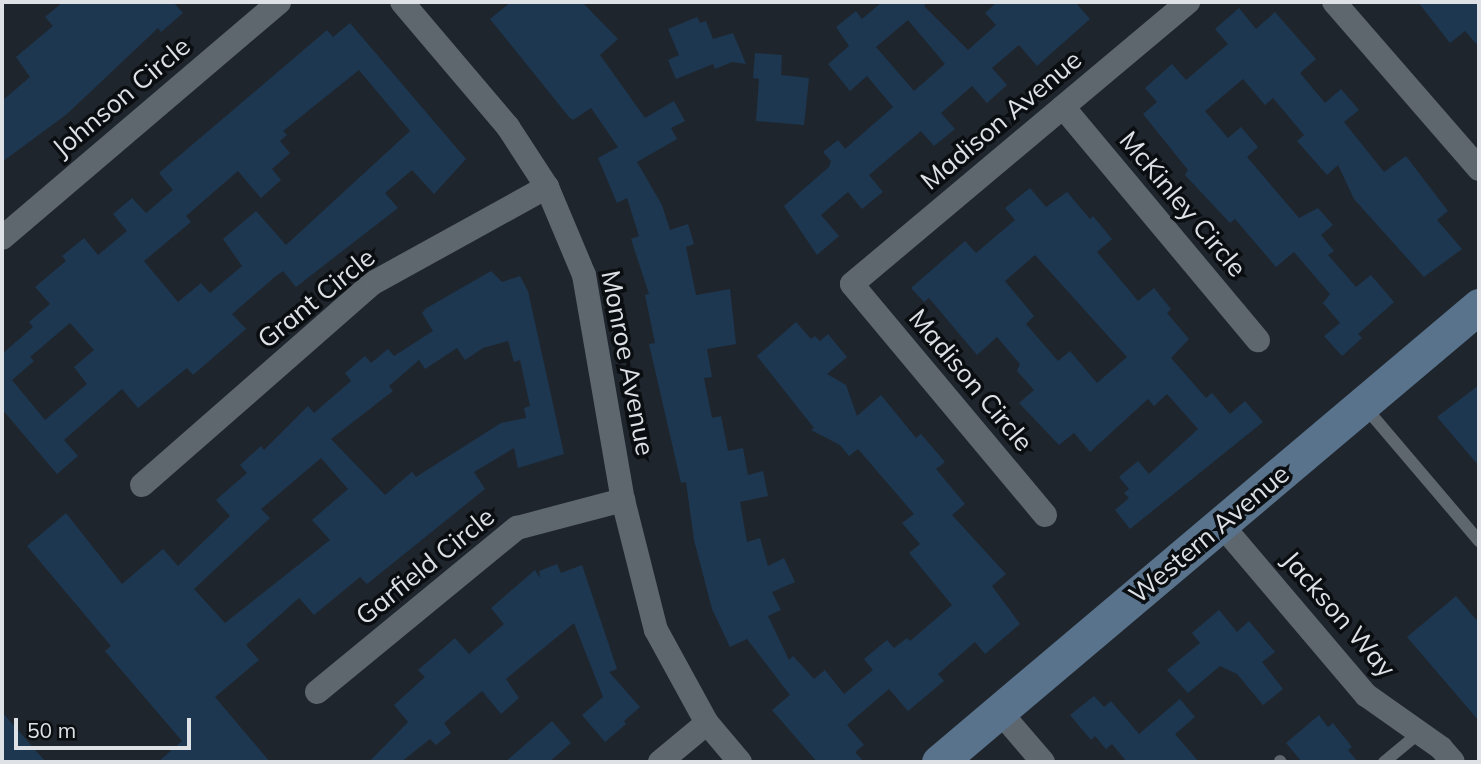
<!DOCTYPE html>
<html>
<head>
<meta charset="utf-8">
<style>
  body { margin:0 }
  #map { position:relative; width:1481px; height:764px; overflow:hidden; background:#1f252c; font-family:Mulish,sans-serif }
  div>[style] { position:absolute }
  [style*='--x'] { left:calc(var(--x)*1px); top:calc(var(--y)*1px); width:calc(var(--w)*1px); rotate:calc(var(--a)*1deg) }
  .building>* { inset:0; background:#1d3751 }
  .service>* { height:12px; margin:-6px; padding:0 6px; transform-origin:6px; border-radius:6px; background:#5e666e }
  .minor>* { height:24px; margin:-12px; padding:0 12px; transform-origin:12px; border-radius:12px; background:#5e666e }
  .secondary>* { height:35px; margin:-17.5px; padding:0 17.5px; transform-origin:17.5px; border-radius:17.5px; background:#59738d }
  span { translate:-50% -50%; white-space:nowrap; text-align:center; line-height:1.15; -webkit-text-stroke:7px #0b0e11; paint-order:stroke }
  .street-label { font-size:26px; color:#dee2e6 }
  .frame { position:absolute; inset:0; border:4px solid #dee2e6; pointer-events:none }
  .scale { position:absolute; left:14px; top:718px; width:177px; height:32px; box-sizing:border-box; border:4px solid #dee2e6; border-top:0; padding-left:9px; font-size:21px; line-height:24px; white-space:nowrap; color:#dee2e6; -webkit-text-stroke:5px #0b0e11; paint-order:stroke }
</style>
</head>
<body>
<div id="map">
  <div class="building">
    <div style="clip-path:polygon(63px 2px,173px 2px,183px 13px,161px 32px,158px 28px,67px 114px,2px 162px,2px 101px,30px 77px,16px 57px,53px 26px,45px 17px)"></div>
    <div style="clip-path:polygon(511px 2px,582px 2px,618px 39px,600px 55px,645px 118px,674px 101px,685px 121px,671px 128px,677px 139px,637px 162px,662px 205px,670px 230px,688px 224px,694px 244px,686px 247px,696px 295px,730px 289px,736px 344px,707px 349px,712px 377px,704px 378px,712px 418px,721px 416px,728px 451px,743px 448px,748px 475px,763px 471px,768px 496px,740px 502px,747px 542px,760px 538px,768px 566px,784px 558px,795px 582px,772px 592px,781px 610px,768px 616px,789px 660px,793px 656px,814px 679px,825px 670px,844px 694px,873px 670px,864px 659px,887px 640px,894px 648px,907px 638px,910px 641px,952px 605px,909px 553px,920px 544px,902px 523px,914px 514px,858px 449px,849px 456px,840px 445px,811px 430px,814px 428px,757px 356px,796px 322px,811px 339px,815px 336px,820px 341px,828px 334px,847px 357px,827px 374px,846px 385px,857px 416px,881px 395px,916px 438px,921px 434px,945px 462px,936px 469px,965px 504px,952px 515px,1006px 574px,992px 586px,1020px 624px,985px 654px,975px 642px,938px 674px,944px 681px,908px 711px,889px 689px,847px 725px,864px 745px,855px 752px,864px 762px,817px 762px,772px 710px,790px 695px,747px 639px,730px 647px,712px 609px,694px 540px,686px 482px,681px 483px,649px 344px,655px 343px,645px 295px,649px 294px,631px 239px,639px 236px,627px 198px,617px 203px,598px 158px,618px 147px,591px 108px,573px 120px,569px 117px,490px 19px)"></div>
    <div style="clip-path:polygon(evenodd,882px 2px,928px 2px,924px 6px,968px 50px,996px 25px,985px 13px,997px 2px,1075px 2px,1090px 19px,1037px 66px,1019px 45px,992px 68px,1007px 85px,987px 103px,972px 86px,941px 113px,955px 129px,934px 146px,921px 131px,869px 175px,883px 192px,862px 209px,848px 192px,821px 215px,839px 236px,817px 255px,784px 206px,829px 167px,831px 161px,823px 152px,838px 140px,845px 149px,893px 107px,867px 76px,850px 91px,828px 64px,849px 46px,836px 27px,856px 11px,862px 19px,882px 2px,908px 20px,945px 64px,914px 91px,876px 47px,908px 20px)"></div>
    <div style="clip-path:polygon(1418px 2px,1479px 2px,1479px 47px,1465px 31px,1450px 43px)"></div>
    <div style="clip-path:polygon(1239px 8px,1256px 29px,1275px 12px,1316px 59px,1300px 73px,1325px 103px,1341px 89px,1359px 110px,1344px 122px,1384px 172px,1406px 156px,1448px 211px,1437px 220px,1462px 249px,1424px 277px,1354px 199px,1338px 165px,1327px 175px,1297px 141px,1304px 135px,1273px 98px,1265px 105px,1243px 79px,1205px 111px,1228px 138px,1241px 127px,1258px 147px,1247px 157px,1299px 218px,1318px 208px,1333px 225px,1321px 235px,1334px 251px,1328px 255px,1356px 287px,1371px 275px,1394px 302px,1358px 334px,1362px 338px,1342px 356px,1324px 336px,1340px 323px,1323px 303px,1330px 294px,1294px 252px,1276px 267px,1235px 219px,1230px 223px,1185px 175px,1188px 170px,1143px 114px,1157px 102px,1145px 88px,1172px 64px,1186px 80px,1228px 44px,1215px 29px)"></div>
    <div style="clip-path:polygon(697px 17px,700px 23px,706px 21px,713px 39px,733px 33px,746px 64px,732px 62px,715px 69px,713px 64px,676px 79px,668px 60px,679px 55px,668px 29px)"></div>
    <div style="clip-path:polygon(evenodd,350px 23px,466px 159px,434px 194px,412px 170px,385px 193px,398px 208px,296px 287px,283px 271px,276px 276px,232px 314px,246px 329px,193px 375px,187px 368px,138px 408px,122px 389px,64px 440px,78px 456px,57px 474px,2px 409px,2px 354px,33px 327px,29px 322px,50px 304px,35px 287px,66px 261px,62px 256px,84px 238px,98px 255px,127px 231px,113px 214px,132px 198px,146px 213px,173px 190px,159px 173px,327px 30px,333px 37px,350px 23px,359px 70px,410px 131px,286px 245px,256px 211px,223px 239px,242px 266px,210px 293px,201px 283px,178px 302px,144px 261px,191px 222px,186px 216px,238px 171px,261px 198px,281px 180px,272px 169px,290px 153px,280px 141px,287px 135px,283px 131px,359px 70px,350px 23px,70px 323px,94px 350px,74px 367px,87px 384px,45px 420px,12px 380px,34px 361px,30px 357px,70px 323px)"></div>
    <div style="clip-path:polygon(755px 53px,782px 55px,781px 75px,809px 78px,804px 125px,756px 121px,759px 79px,753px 78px)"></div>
    <div style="clip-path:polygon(evenodd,1030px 188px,1046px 207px,1067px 192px,1090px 219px,1093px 216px,1112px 239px,1097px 252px,1138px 301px,1154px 288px,1171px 309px,1167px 313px,1189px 339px,1171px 358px,1206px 398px,1212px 393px,1230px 414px,1245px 401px,1263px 422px,1130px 529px,1115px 510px,1129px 498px,1124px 493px,1129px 489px,1119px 477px,1138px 461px,1149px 474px,1198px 429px,1167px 394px,1154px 406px,1148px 399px,1090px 452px,1074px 433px,1059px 445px,1019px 403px,1034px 390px,1017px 371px,1020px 364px,997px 337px,977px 355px,929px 298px,924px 302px,911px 288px,965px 241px,976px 253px,1015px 220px,1005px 208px,1030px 188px,1035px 255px,1127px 357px,1097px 383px,1070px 351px,1058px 361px,1026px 324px,1034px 316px,1005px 281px,1035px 255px)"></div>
    <div style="clip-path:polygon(evenodd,491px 271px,502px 282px,520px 276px,528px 291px,564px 454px,518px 468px,514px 448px,474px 472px,485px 489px,367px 584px,360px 577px,314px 615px,299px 598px,246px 645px,259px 660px,215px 697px,270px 762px,158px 762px,182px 741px,105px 651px,111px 646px,27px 546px,66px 513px,122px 584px,163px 549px,178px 566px,230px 516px,216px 500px,247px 473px,240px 465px,261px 446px,264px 450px,308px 406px,314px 413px,351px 381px,345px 373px,365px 356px,371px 363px,388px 349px,394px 356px,433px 331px,422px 313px,425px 309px,491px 271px,508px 341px,514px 362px,520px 360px,530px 406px,524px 408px,526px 418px,501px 423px,416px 477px,412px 472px,385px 495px,331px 439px,393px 391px,389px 386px,419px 360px,425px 369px,457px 348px,465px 360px,483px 348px,508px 341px,491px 271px,321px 458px,348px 489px,312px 520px,330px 540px,225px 623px,194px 589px,270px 518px,261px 509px,321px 458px)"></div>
    <div style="clip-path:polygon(1479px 385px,1479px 466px,1437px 417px)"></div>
    <div style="clip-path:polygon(557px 564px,561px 573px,582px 565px,617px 669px,609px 672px,640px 707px,624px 721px,626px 724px,605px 742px,582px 715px,603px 697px,574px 623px,506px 679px,519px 698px,501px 714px,482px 691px,444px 723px,451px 733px,436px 745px,430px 739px,401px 762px,369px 762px,408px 722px,394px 705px,425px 677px,418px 670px,455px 638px,469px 654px,504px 624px,491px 608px,535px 570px,540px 578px,539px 571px)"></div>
    <div style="clip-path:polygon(1456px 596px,1479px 623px,1479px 721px,1407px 637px)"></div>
    <div style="clip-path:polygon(1219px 610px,1237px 632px,1249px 621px,1275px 652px,1262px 662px,1283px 689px,1263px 705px,1237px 674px,1220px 666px,1188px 693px,1167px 670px,1200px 643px,1192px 633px)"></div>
    <div style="clip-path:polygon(1094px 696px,1104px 707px,1111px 701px,1139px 734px,1180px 699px,1195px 717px,1175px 734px,1199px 762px,1127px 762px,1112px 744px,1106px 749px,1095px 736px,1091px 740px,1070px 715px)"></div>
    <div style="clip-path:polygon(2px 712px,46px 762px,2px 762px)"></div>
    <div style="clip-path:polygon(1319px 715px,1328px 727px,1333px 723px,1352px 747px,1348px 750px,1358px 762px,1302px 762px,1286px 743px)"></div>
    <div style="clip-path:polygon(552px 721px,571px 743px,549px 762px,505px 762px)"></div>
  </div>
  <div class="service">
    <div style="--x:1365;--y:407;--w:176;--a:49.6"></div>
    <div style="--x:1280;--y:761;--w:1;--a:45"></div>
    <div style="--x:1384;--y:762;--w:45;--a:-39.6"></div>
  </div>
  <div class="minor">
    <div style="--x:402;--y:2;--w:164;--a:49.7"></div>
    <div style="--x:508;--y:127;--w:72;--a:57"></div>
    <div style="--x:547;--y:187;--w:95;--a:67.2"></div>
    <div style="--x:584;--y:275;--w:228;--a:80.2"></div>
    <div style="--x:623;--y:500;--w:134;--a:75.8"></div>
    <div style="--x:656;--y:630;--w:106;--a:61.3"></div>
    <div style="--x:707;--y:723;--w:51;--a:49.8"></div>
    <div style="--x:1334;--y:2;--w:221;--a:49"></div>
    <div style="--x:1063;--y:107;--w:304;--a:50.1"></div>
    <div style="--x:2;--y:238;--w:364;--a:-40.4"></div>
    <div style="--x:142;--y:485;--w:307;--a:-41.2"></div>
    <div style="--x:373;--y:283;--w:199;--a:-28.9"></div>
    <div style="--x:1045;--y:515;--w:301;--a:-129.9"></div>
    <div style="--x:852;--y:284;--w:439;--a:-40"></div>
    <div style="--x:1220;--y:523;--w:226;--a:49.7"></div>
    <div style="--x:1366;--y:695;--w:92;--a:35.2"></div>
    <div style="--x:1441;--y:748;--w:18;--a:49"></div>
    <div style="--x:317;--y:692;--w:259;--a:-39.4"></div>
    <div style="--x:517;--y:528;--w:110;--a:-14.8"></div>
    <div style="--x:1000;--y:712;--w:66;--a:49.3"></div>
    <div style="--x:660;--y:762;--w:61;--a:-39.7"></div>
  </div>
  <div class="secondary">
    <div style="--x:939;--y:762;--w:707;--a:-40.18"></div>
  </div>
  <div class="street-label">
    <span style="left:121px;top:97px;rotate:-40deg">Johnson Circle</span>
    <span style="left:1001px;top:120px;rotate:-40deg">Madison Avenue</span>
    <span style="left:1183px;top:204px;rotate:50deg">McKinley Circle</span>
    <span style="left:316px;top:298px;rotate:-39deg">Grant Circle</span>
    <span style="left:628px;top:363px;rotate:79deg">Monroe Avenue</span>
    <span style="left:971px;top:380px;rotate:50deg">Madison Circle</span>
    <span style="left:1209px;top:534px;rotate:-40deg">Western Avenue</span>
    <span style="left:425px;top:566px;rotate:-39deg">Garfield Circle</span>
    <span style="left:1339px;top:614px;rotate:49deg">Jackson Way</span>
  </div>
  <div class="frame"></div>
  <div class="scale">50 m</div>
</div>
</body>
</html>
